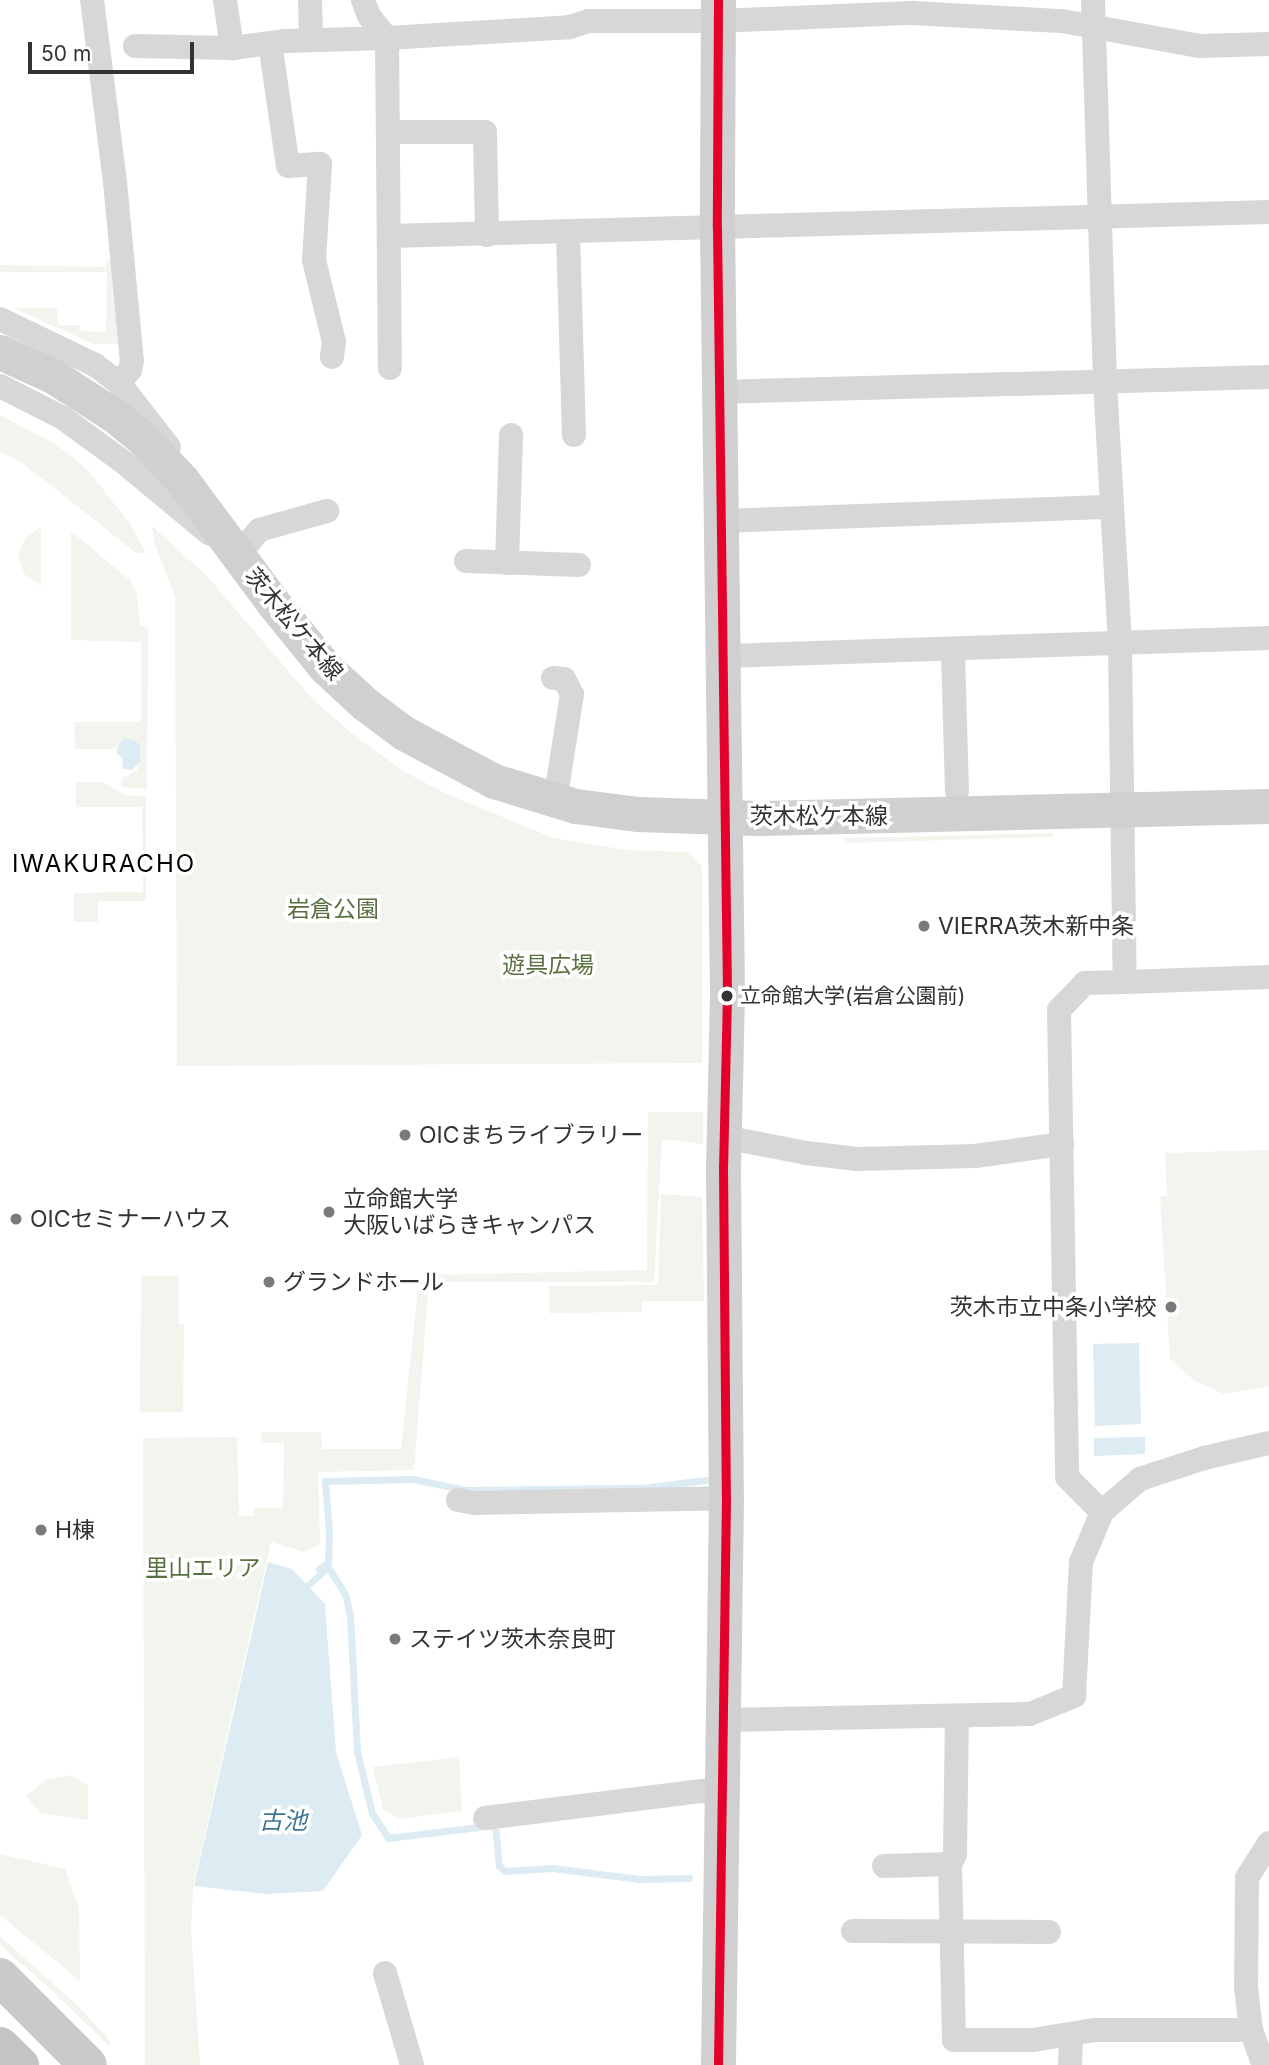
<!DOCTYPE html>
<html>
<head>
<meta charset="utf-8">
<style>
  body { margin:0 }
  #map { position:relative; width:1269px; height:2065px; overflow:hidden; background:#fff; font-family:Inter,"Noto Sans JP",sans-serif }
  div>[style] { position:absolute }
  [style*='--x'] { left:calc(var(--x)*1px); top:calc(var(--y)*1px); width:calc(var(--w)*1px); rotate:calc(var(--a)*1deg) }
  .green>* { inset:0; background:#f1f5ed }
  .water>* { inset:0; background:#ddebf3 }
  .stream>* { height:7px; margin:-3.5px; padding:0 3.5px; transform-origin:3.5px; border-radius:3.5px; background:#ddebf3 }
  .street>* { height:24px; margin:-12px; padding:0 12px; transform-origin:12px; border-radius:12px; background:#d7d7d7 }
  .secondary>* { height:35px; margin:-17.5px; padding:0 17.5px; transform-origin:17.5px; border-radius:17.5px; background:#d0d0d0 }
  .primary>* { height:38px; margin:-19px; padding:0 19px; transform-origin:19px; border-radius:19px; background:#cacaca }
  .highway>* { height:38px; margin:-19px; padding:0 19px; transform-origin:19px; border-radius:19px; background:#c4c4c4 }
  .bus-1>* { height:9px; margin:-4.5px; padding:0 4.5px; transform-origin:4.5px; border-radius:4.5px; background:#e4002b }
  .dots>* { width:19px; height:19px; translate:-50% -50%; box-sizing:border-box; border:4px solid #fff; border-radius:50% }
  span { translate:-50% -50%; white-space:nowrap; text-align:center; line-height:1.15; -webkit-text-stroke:7px #fff; paint-order:stroke }
  .bus-label { font-size:21px; color:#333 }
  .left { translate:0 -50%; text-align:left }
  .street-label { font-size:23px; color:#333 }
  .park-label { font-size:23px; color:#56703f }
  .poi-label { font-size:23px; color:#333 }
  .right { translate:-100% -50%; text-align:right }
  .neighbourhood-label { font-size:24px; color:#000; letter-spacing:2px }
  .water-label { font-size:24px; color:#3f7597; font-style:italic }
  .scale { position:absolute; left:28px; top:42px; width:166px; height:32px; box-sizing:border-box; border:4px solid #333; border-top:0; padding-left:9px; font-size:21px; line-height:24px; white-space:nowrap; color:#333; -webkit-text-stroke:5px #fff; paint-order:stroke }
</style>
</head>
<body>
<div id="map">
  <div class="green">
    <div style="clip-path:polygon(111px 260px,118px 344px,94px 344px,13px 308px,57px 308px,58px 325px,80px 325px,81px 331px,106px 332px,107px 272px,0 272px,0 265px,106px 267px,106px 261px)"></div>
    <div style="clip-path:polygon(0 415px,55px 444px,89px 471px,132px 527px,146px 553px,136px 553px,20px 461px,0 452px)"></div>
    <div style="clip-path:polygon(152px 526px,207px 576px,314px 701px,359px 739px,405px 772px,446px 794px,554px 838px,627px 850px,689px 852px,702px 866px,702px 1063px,177px 1066px,175px 597px,154px 541px)"></div>
    <div style="clip-path:polygon(41px 527px,41px 586px,25px 575px,18px 556px,25px 538px)"></div>
    <div style="clip-path:polygon(71px 531px,131px 581px,137px 594px,140px 625px,148px 628px,147px 789px,121px 787px,122px 778px,137px 771px,139px 745px,122px 741px,114px 749px,75px 749px,74px 722px,141px 722px,141px 642px,71px 640px)"></div>
    <div style="clip-path:polygon(76px 782px,102px 782px,125px 795px,146px 796px,146px 898px,145px 901px,98px 901px,98px 922px,74px 922px,74px 893px,143px 892px,142px 807px,76px 807px)"></div>
    <div style="clip-path:polygon(1053px 833px,1053px 837px,845px 843px,845px 838px)"></div>
    <div style="clip-path:polygon(648px 1112px,703px 1112px,703px 1144px,662px 1139px,654px 1282px,429px 1282px,414px 1470px,318px 1472px,320px 1544px,304px 1552px,271px 1542px,193px 1887px,191px 1930px,200px 2065px,145px 2065px,143px 1438px,237px 1437px,239px 1516px,253px 1516px,254px 1508px,283px 1508px,284px 1443px,261px 1443px,261px 1432px,321px 1432px,322px 1449px,401px 1449px,418px 1289px,428px 1275px,647px 1270px)"></div>
    <div style="clip-path:polygon(1269px 1150px,1269px 1386px,1224px 1394px,1195px 1381px,1170px 1359px,1160px 1197px,1167px 1195px,1165px 1153px)"></div>
    <div style="clip-path:polygon(661px 1194px,702px 1197px,704px 1301px,642px 1301px,642px 1312px,549px 1313px,549px 1286px,658px 1285px)"></div>
    <div style="clip-path:polygon(141px 1276px,179px 1276px,179px 1324px,184px 1324px,183px 1412px,140px 1412px)"></div>
    <div style="clip-path:polygon(459px 1757px,462px 1811px,399px 1819px,383px 1809px,373px 1767px)"></div>
    <div style="clip-path:polygon(71px 1775px,88px 1785px,88px 1820px,40px 1813px,26px 1796px,45px 1780px)"></div>
    <div style="clip-path:polygon(0 1854px,65px 1869px,79px 1908px,80px 1981px,0 1915px)"></div>
    <div style="clip-path:polygon(0 1936px,76px 2004px,110px 2041px,110px 2047px,48px 1987px,0 1945px)"></div>
  </div>
  <div class="water">
    <div style="clip-path:polygon(124px 739px,133px 739px,140px 745px,140px 762px,132px 770px,123px 769px,122px 758px,117px 753px,117px 747px)"></div>
    <div style="clip-path:polygon(1139px 1343px,1141px 1424px,1095px 1426px,1093px 1344px)"></div>
    <div style="clip-path:polygon(1145px 1437px,1145px 1454px,1094px 1456px,1094px 1438px)"></div>
    <div style="clip-path:polygon(268px 1562px,292px 1569px,325px 1604px,336px 1752px,362px 1835px,323px 1891px,267px 1894px,194px 1886px)"></div>
  </div>
  <div class="stream">
    <div style="--x:319;--y:1569;--w:11;--a:-38"></div>
    <div style="--x:328;--y:1562;--w:31;--a:-88"></div>
    <div style="--x:329;--y:1531;--w:50;--a:-94.6"></div>
    <div style="--x:325;--y:1481;--w:88;--a:-1.3"></div>
    <div style="--x:413;--y:1479;--w:54;--a:11.7"></div>
    <div style="--x:466;--y:1490;--w:176;--a:-0.7"></div>
    <div style="--x:642;--y:1488;--w:64;--a:-7.1"></div>
    <div style="--x:309;--y:1584;--w:25;--a:-42"></div>
    <div style="--x:328;--y:1567;--w:32;--a:58"></div>
    <div style="--x:345;--y:1594;--w:23;--a:77"></div>
    <div style="--x:350;--y:1616;--w:135;--a:87"></div>
    <div style="--x:357;--y:1751;--w:64;--a:76.4"></div>
    <div style="--x:372;--y:1813;--w:30;--a:57"></div>
    <div style="--x:388;--y:1838;--w:108;--a:-6.9"></div>
    <div style="--x:495;--y:1825;--w:41;--a:84.4"></div>
    <div style="--x:499;--y:1866;--w:8;--a:40"></div>
    <div style="--x:505;--y:1871;--w:47;--a:-3.7"></div>
    <div style="--x:552;--y:1868;--w:88;--a:7.2"></div>
    <div style="--x:639;--y:1879;--w:50;--a:-1.1"></div>
  </div>
  <div class="street">
    <div style="--x:92;--y:0;--w:183;--a:82.8"></div>
    <div style="--x:115;--y:182;--w:180;--a:84.6"></div>
    <div style="--x:132;--y:361;--w:9;--a:103"></div>
    <div style="--x:130;--y:370;--w:17;--a:130"></div>
    <div style="--x:225;--y:0;--w:49;--a:81.7"></div>
    <div style="--x:310;--y:0;--w:40;--a:88.6"></div>
    <div style="--x:363;--y:0;--w:17;--a:69"></div>
    <div style="--x:369;--y:16;--w:28;--a:51"></div>
    <div style="--x:387;--y:38;--w:183;--a:-3.4"></div>
    <div style="--x:570;--y:27;--w:19;--a:-18"></div>
    <div style="--x:588;--y:21;--w:130;--a:0"></div>
    <div style="--x:718;--y:21;--w:194;--a:-2.4"></div>
    <div style="--x:912;--y:13;--w:150;--a:3.1"></div>
    <div style="--x:1062;--y:21;--w:139;--a:10.3"></div>
    <div style="--x:1199;--y:46;--w:70;--a:-1.6"></div>
    <div style="--x:1093;--y:0;--w:383;--a:88.2"></div>
    <div style="--x:1105;--y:383;--w:261;--a:86.7"></div>
    <div style="--x:1120;--y:644;--w:338;--a:89.2"></div>
    <div style="--x:1125;--y:982;--w:40;--a:178.6"></div>
    <div style="--x:1085;--y:983;--w:37;--a:134"></div>
    <div style="--x:1059;--y:1010;--w:467;--a:89"></div>
    <div style="--x:1067;--y:1477;--w:49;--a:45"></div>
    <div style="--x:270;--y:43;--w:124;--a:81.7"></div>
    <div style="--x:288;--y:166;--w:32;--a:-4"></div>
    <div style="--x:320;--y:164;--w:96;--a:93.6"></div>
    <div style="--x:314;--y:260;--w:84;--a:76.3"></div>
    <div style="--x:334;--y:342;--w:15;--a:98"></div>
    <div style="--x:135;--y:46;--w:97;--a:1.2"></div>
    <div style="--x:232;--y:48;--w:53;--a:-7.5"></div>
    <div style="--x:285;--y:41;--w:102;--a:-1.7"></div>
    <div style="--x:387;--y:38;--w:330;--a:89.5"></div>
    <div style="--x:388;--y:132;--w:97;--a:0"></div>
    <div style="--x:485;--y:132;--w:103;--a:88.9"></div>
    <div style="--x:568;--y:233;--w:202;--a:88.3"></div>
    <div style="--x:389;--y:236;--w:880;--a:-1.56"></div>
    <div style="--x:0;--y:319;--w:106;--a:25.8"></div>
    <div style="--x:95;--y:365;--w:30;--a:37"></div>
    <div style="--x:119;--y:383;--w:81;--a:52"></div>
    <div style="--x:0;--y:386;--w:71;--a:26.9"></div>
    <div style="--x:63;--y:418;--w:73;--a:36.1"></div>
    <div style="--x:122;--y:461;--w:114;--a:39.7"></div>
    <div style="--x:719;--y:392;--w:550;--a:-1.56"></div>
    <div style="--x:723;--y:521;--w:389;--a:-2.1"></div>
    <div style="--x:238;--y:556;--w:33;--a:-51"></div>
    <div style="--x:259;--y:530;--w:71;--a:-15.6"></div>
    <div style="--x:466;--y:561;--w:113;--a:2"></div>
    <div style="--x:507;--y:563;--w:128;--a:-88.2"></div>
    <div style="--x:953;--y:651;--w:140;--a:88.4"></div>
    <div style="--x:725;--y:656;--w:544;--a:-1.9"></div>
    <div style="--x:553;--y:678;--w:11;--a:5"></div>
    <div style="--x:564;--y:679;--w:17;--a:62"></div>
    <div style="--x:572;--y:694;--w:108;--a:99"></div>
    <div style="--x:1125;--y:982;--w:144;--a:-2"></div>
    <div style="--x:724;--y:1137;--w:84;--a:11"></div>
    <div style="--x:806;--y:1153;--w:52;--a:6.6"></div>
    <div style="--x:858;--y:1159;--w:117;--a:-1.5"></div>
    <div style="--x:975;--y:1156;--w:88;--a:-7.9"></div>
    <div style="--x:458;--y:1500;--w:17;--a:10"></div>
    <div style="--x:475;--y:1503;--w:251;--a:-1.1"></div>
    <div style="--x:722;--y:1720;--w:308;--a:-1.1"></div>
    <div style="--x:1030;--y:1714;--w:48;--a:-22.2"></div>
    <div style="--x:1074;--y:1696;--w:134;--a:-87"></div>
    <div style="--x:1081;--y:1562;--w:54;--a:-67.2"></div>
    <div style="--x:1102;--y:1512;--w:50;--a:-41"></div>
    <div style="--x:1140;--y:1479;--w:67;--a:-18.2"></div>
    <div style="--x:1204;--y:1458;--w:67;--a:-13"></div>
    <div style="--x:485;--y:1818;--w:219;--a:-7.1"></div>
    <div style="--x:702;--y:1791;--w:18;--a:6"></div>
    <div style="--x:1269;--y:1843;--w:41;--a:122.2"></div>
    <div style="--x:1247;--y:1878;--w:109;--a:90.5"></div>
    <div style="--x:1246;--y:1987;--w:43;--a:83.4"></div>
    <div style="--x:1251;--y:2030;--w:30;--a:70"></div>
    <div style="--x:1261;--y:2058;--w:8;--a:0"></div>
    <div style="--x:950;--y:1864;--w:176;--a:88.7"></div>
    <div style="--x:954;--y:2040;--w:79;--a:0"></div>
    <div style="--x:1033;--y:2040;--w:63;--a:-9.2"></div>
    <div style="--x:1095;--y:2030;--w:156;--a:0"></div>
    <div style="--x:884;--y:1866;--w:66;--a:-1.7"></div>
    <div style="--x:950;--y:1864;--w:11;--a:-63"></div>
    <div style="--x:955;--y:1854;--w:138;--a:-89.2"></div>
    <div style="--x:853;--y:1931;--w:196;--a:0.3"></div>
    <div style="--x:385;--y:1973;--w:96;--a:73.6"></div>
    <div style="--x:1070;--y:2065;--w:30;--a:-88"></div>
  </div>
  <div class="secondary">
    <div style="--x:718;--y:0;--w:228;--a:90.3"></div>
    <div style="--x:717;--y:228;--w:766;--a:89.25"></div>
    <div style="--x:727;--y:994;--w:173;--a:91.3"></div>
    <div style="--x:723;--y:1167;--w:331;--a:89.5"></div>
    <div style="--x:726;--y:1498;--w:567;--a:90.81"></div>
    <div style="--x:0;--y:352;--w:58;--a:24.4"></div>
    <div style="--x:53;--y:376;--w:74;--a:32.8"></div>
    <div style="--x:115;--y:416;--w:36;--a:39"></div>
    <div style="--x:143;--y:439;--w:57;--a:46.4"></div>
    <div style="--x:182;--y:480;--w:154;--a:53.4"></div>
    <div style="--x:274;--y:604;--w:82;--a:50.9"></div>
    <div style="--x:326;--y:668;--w:53;--a:42.7"></div>
    <div style="--x:365;--y:704;--w:49;--a:36.6"></div>
    <div style="--x:404;--y:733;--w:102;--a:28.1"></div>
    <div style="--x:494;--y:781;--w:86;--a:17"></div>
    <div style="--x:576;--y:806;--w:63;--a:7.4"></div>
    <div style="--x:638;--y:814;--w:120;--a:1.9"></div>
    <div style="--x:758;--y:818;--w:511;--a:-1.35"></div>
  </div>
  <div class="primary">
    <div style="--x:0;--y:1977;--w:124;--a:45"></div>
  </div>
  <div class="highway">
    <div style="--x:0;--y:2046;--w:28;--a:44"></div>
  </div>
  <div class="bus-1">
    <div style="--x:718;--y:0;--w:228;--a:90.3"></div>
    <div style="--x:717;--y:228;--w:766;--a:89.25"></div>
    <div style="--x:727;--y:994;--w:173;--a:91.3"></div>
    <div style="--x:723;--y:1167;--w:331;--a:89.5"></div>
    <div style="--x:726;--y:1498;--w:567;--a:90.81"></div>
  </div>
  <div class="dots">
    <div style="left:924px;top:926px;background:#7a7a7a"></div>
    <div style="left:727px;top:996px;background:#333"></div>
    <div style="left:405px;top:1135px;background:#7a7a7a"></div>
    <div style="left:329px;top:1212px;background:#7a7a7a"></div>
    <div style="left:16px;top:1219px;background:#7a7a7a"></div>
    <div style="left:269px;top:1282px;background:#7a7a7a"></div>
    <div style="left:1171px;top:1307px;background:#7a7a7a"></div>
    <div style="left:41px;top:1530px;background:#7a7a7a"></div>
    <div style="left:395px;top:1639px;background:#7a7a7a"></div>
  </div>
  <div class="bus-label">
    <span class="left" style="left:740px;top:996px">立命館大学(岩倉公園前)</span>
  </div>
  <div class="street-label">
    <span style="left:294px;top:624px;rotate:50deg">茨木松ケ本線</span>
    <span style="left:819px;top:816px">茨木松ケ本線</span>
  </div>
  <div class="park-label">
    <span style="left:333px;top:909px">岩倉公園</span>
    <span style="left:548px;top:965px">遊具広場</span>
    <span style="left:203px;top:1568px">里山エリア</span>
  </div>
  <div class="poi-label">
    <span class="left" style="left:938px;top:926px">VIERRA茨木新中条</span>
    <span class="left" style="left:419px;top:1135px">OICまちライブラリー</span>
    <span class="left" style="left:343px;top:1212px">立命館大学<br>大阪いばらきキャンパス</span>
    <span class="left" style="left:30px;top:1219px">OICセミナーハウス</span>
    <span class="left" style="left:283px;top:1282px">グランドホール</span>
    <span class="right" style="left:1157px;top:1307px">茨木市立中条小学校</span>
    <span class="left" style="left:55px;top:1530px">H棟</span>
    <span class="left" style="left:409px;top:1639px">ステイツ茨木奈良町</span>
  </div>
  <div class="neighbourhood-label">
    <span style="left:104px;top:864px">IWAKURACHO</span>
  </div>
  <div class="water-label">
    <span style="left:283px;top:1821px">古池</span>
  </div>
  <div class="scale">50 m</div>
</div>
</body>
</html>
